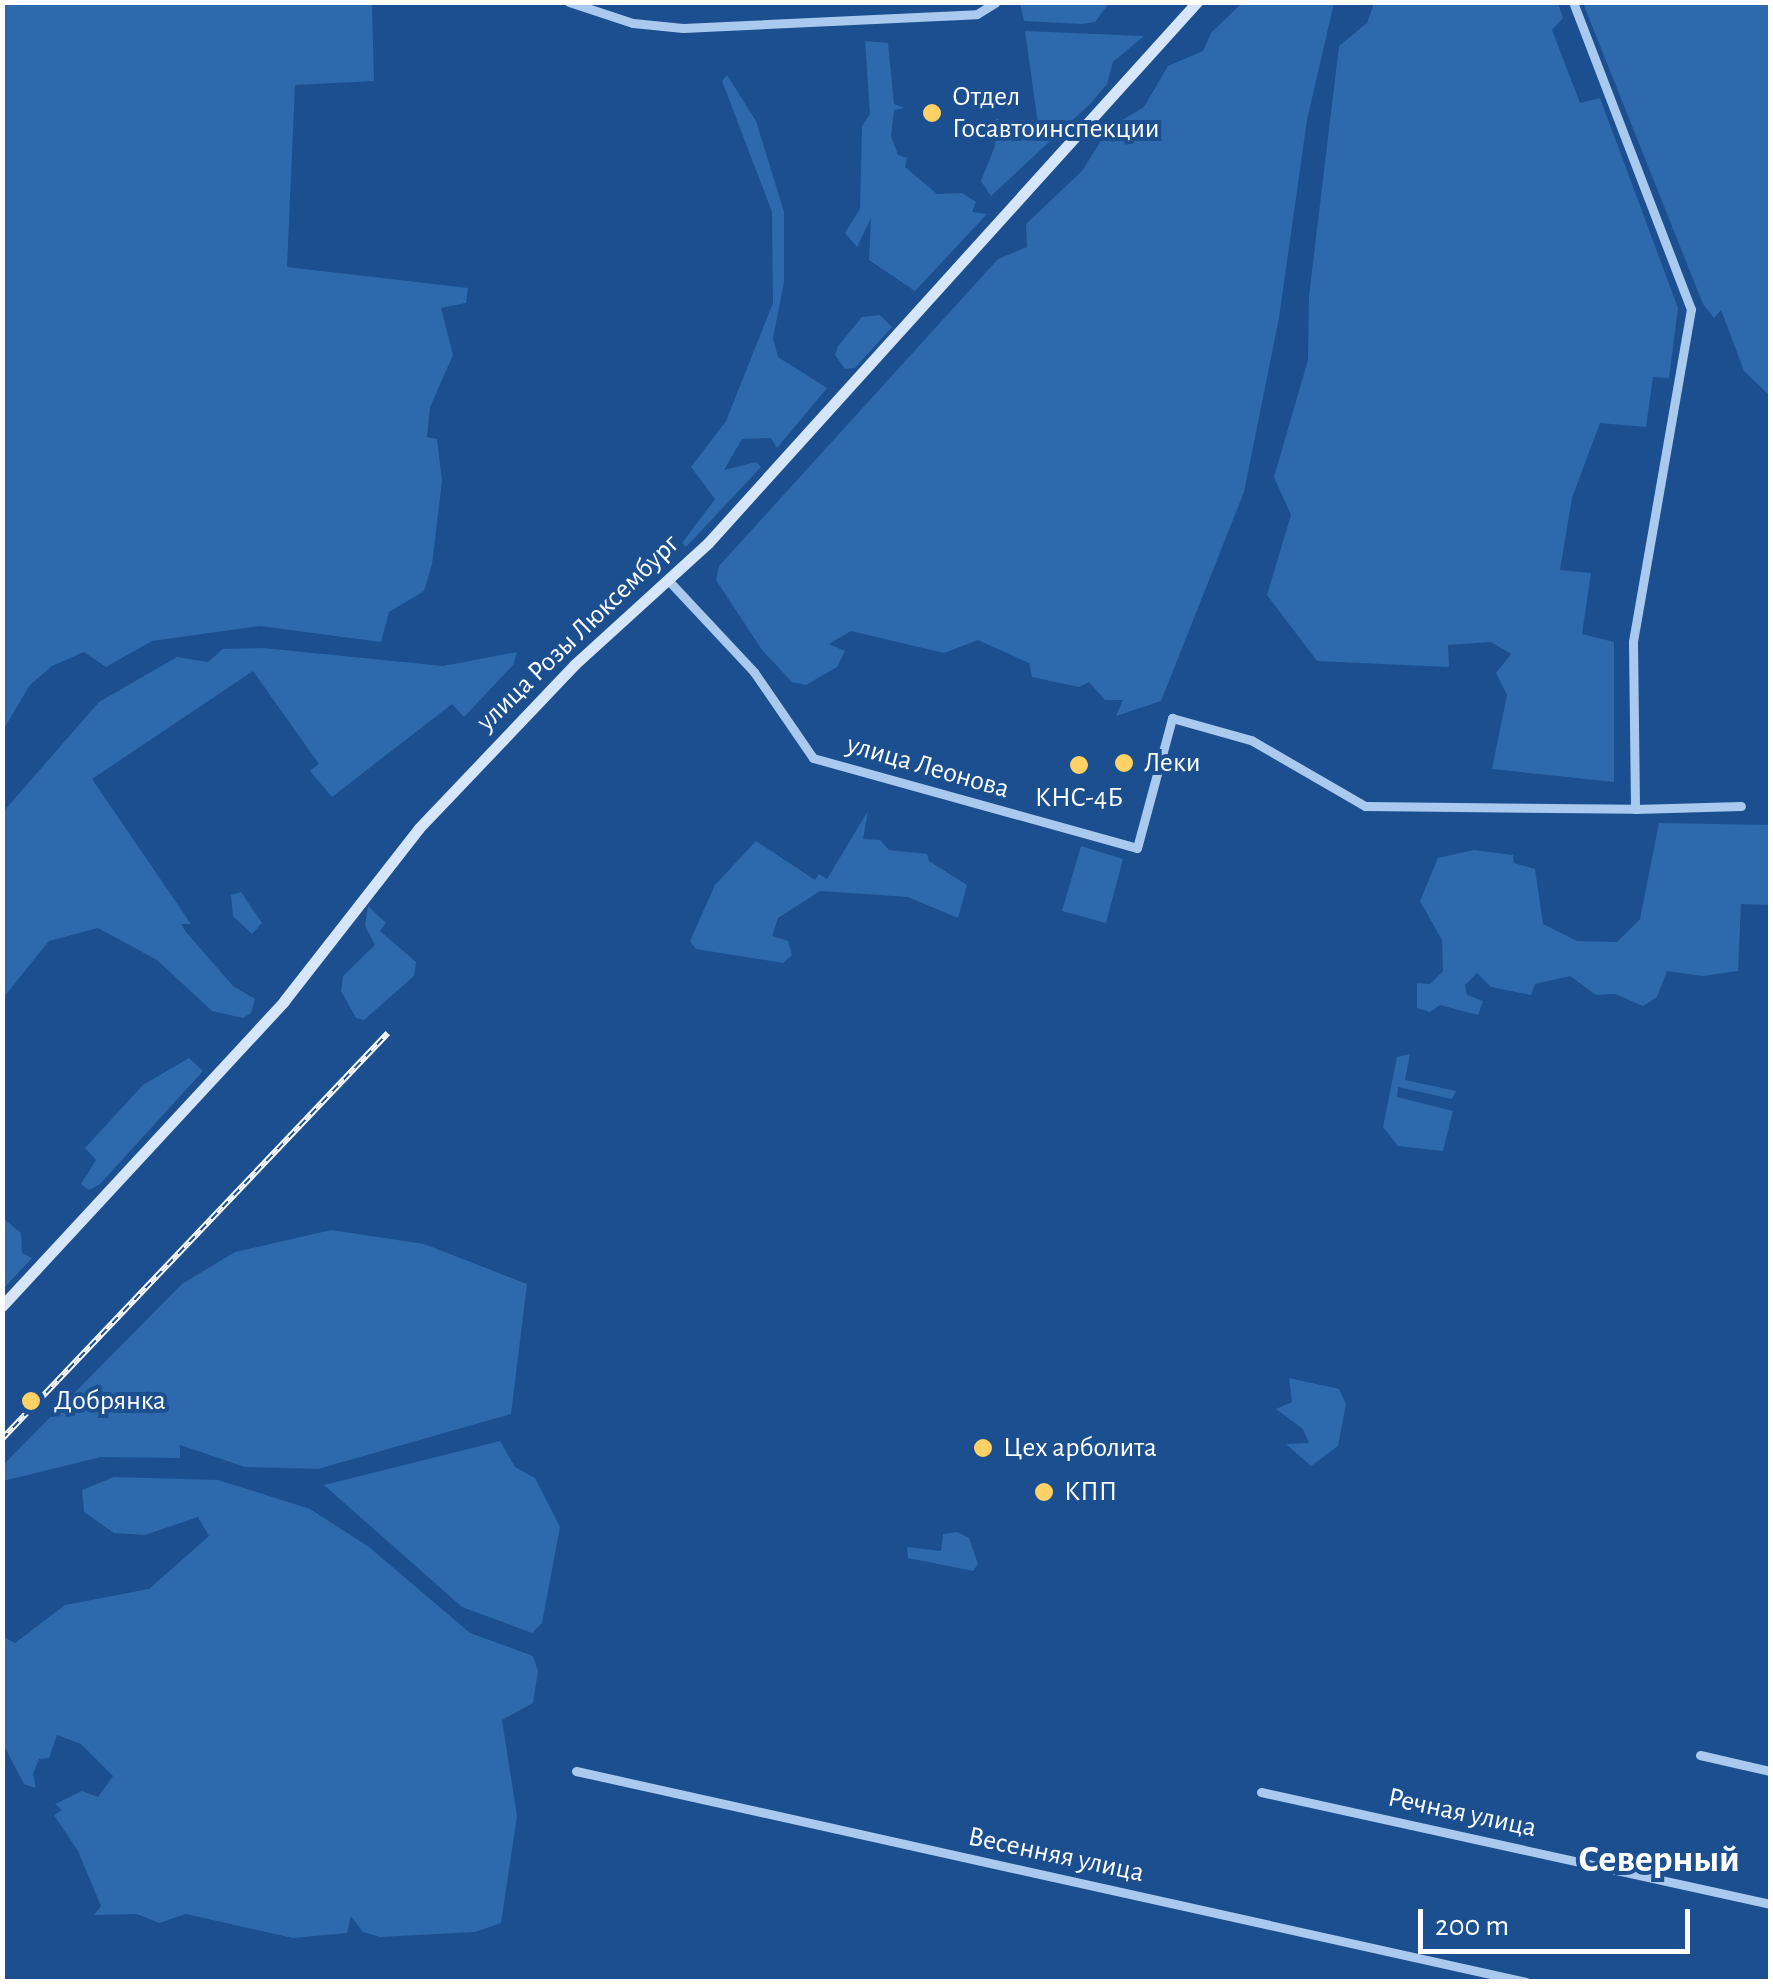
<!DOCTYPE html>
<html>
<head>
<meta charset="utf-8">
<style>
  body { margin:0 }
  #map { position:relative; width:1773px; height:1984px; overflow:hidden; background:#1b4f8f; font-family:"Alegreya Sans",sans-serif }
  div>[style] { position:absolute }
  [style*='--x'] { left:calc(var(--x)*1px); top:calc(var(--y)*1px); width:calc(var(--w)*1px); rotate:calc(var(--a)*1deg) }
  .green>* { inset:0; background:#2e69ad }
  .street>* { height:9px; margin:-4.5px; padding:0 4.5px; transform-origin:4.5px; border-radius:4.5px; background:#a9c9ee }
  .secondary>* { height:11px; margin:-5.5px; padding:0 5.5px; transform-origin:5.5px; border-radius:5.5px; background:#d6e6fa }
  .rail>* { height:6px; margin-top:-3px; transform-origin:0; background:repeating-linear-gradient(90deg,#1b4f8f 0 8px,#fff 0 16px); box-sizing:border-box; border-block:2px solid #fff }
  .dots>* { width:28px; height:28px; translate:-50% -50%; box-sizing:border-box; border:5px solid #1b4f8f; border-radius:50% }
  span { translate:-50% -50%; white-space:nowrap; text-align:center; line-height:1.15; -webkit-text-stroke:8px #1b4f8f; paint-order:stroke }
  .poi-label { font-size:28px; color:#fff }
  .left { translate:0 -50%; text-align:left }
  .street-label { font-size:28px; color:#fff }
  .district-label { font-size:38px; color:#fff; font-weight:700 }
  .frame { position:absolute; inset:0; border:5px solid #fff; pointer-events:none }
  .scale { position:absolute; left:1418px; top:1909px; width:272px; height:45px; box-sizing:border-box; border:5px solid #fff; border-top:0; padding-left:12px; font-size:30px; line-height:35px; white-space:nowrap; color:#fff; -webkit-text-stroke:8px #1b4f8f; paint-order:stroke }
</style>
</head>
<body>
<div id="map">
  <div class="green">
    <div style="clip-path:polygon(3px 2px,372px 3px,374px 81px,295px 85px,287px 267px,468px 288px,466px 303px,441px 308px,453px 355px,430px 407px,427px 437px,437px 439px,442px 481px,432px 564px,424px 591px,389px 612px,381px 642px,260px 626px,152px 641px,106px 667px,84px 652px,52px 666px,30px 685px,3px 730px)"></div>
    <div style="clip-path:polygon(1243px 2px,1334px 3px,1307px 120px,1279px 318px,1244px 492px,1161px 701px,1116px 716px,1123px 700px,1105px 700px,1089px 682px,1079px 687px,1032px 677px,1029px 663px,978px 640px,944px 653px,851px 631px,829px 644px,845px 651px,837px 667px,806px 685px,792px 682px,762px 650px,716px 580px,719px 566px,998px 259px,1027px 247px,1026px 224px,1082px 171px,1109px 128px,1144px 107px,1168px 66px,1203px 51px,1211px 33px)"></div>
    <div style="clip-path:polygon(1020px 3px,1020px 2px,1109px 3px,1095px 22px,1082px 24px,1024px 21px)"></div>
    <div style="clip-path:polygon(1374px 3px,1558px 3px,1563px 18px,1552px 30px,1580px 103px,1600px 98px,1678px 308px,1669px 378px,1653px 377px,1646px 427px,1600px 423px,1572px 498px,1560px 570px,1591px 573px,1582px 634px,1614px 642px,1614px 782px,1492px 769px,1507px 695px,1496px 673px,1511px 654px,1491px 642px,1448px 645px,1449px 667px,1317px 661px,1267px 595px,1291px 515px,1274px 477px,1308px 360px,1309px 296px,1339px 46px,1367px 23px)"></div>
    <div style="clip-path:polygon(1583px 3px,1770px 3px,1770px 396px,1744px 371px,1721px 310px,1714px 318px,1703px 304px)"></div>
    <div style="clip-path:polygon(1025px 31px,1144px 36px,1113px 62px,1107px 84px,1091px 103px,991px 196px,981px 181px,995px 146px,996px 118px,1021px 133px,1038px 124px)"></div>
    <div style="clip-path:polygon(865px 41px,888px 43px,894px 104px,904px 108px,894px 110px,891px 136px,898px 155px,907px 158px,905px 167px,937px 194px,962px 193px,976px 202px,972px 212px,987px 214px,915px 291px,869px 260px,871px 218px,857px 247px,845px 233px,860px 209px,862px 126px,870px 114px)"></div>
    <div style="clip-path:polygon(727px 75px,756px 121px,784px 212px,784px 282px,773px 338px,778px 357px,827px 388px,777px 448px,771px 438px,742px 439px,724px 470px,756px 462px,761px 467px,686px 547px,682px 543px,715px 499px,691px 467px,726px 421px,773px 303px,772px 212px,722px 81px)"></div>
    <div style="clip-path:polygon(880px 315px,892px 327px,855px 368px,845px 369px,835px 355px,838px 346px,862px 317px)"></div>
    <div style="clip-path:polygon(263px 648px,443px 666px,517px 652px,513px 665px,464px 717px,452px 704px,332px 797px,310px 771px,319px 764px,253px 671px,92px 779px,191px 924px,181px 924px,186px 932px,233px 986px,255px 999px,251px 1013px,243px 1018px,212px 1011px,157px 960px,98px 928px,49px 941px,3px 998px,3px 812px,99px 702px,177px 657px,208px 662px,223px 649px)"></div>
    <div style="clip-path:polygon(868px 811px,863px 839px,880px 840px,889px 850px,927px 854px,929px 861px,967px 885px,958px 918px,908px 897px,820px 891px,778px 918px,772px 936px,788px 941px,792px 955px,783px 963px,696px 949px,690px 941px,715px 885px,756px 841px,815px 880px,819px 874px,827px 879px)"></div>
    <div style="clip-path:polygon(1659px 823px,1770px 825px,1770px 905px,1741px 904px,1738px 971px,1703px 976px,1667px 971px,1657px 997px,1643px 1006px,1615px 994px,1596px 995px,1570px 976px,1535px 984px,1531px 995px,1491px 987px,1477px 973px,1465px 985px,1467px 995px,1483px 1001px,1478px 1015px,1440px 1005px,1430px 1012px,1417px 1008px,1417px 983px,1430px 984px,1443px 971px,1442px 940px,1420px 901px,1438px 858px,1474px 850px,1513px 855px,1514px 863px,1535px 869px,1543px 924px,1577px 941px,1617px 942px,1640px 919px)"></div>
    <div style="clip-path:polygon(1081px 846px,1123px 859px,1106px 923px,1062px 911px)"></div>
    <div style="clip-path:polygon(241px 892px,262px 923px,252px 934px,233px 916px,231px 895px)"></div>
    <div style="clip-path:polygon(368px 906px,386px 923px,380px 931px,416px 962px,414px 976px,364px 1020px,356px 1018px,341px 991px,343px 976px,375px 945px,365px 926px)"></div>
    <div style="clip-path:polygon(1410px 1054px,1405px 1080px,1456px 1091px,1452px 1099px,1398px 1087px,1397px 1097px,1453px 1111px,1443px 1151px,1398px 1146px,1383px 1127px,1397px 1057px)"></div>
    <div style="clip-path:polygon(189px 1058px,203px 1071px,100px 1184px,89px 1190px,81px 1184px,96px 1160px,85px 1148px,143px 1085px)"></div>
    <div style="clip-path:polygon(4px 1219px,21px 1233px,22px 1253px,32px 1258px,3px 1289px)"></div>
    <div style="clip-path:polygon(331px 1230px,424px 1244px,527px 1284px,511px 1414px,318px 1469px,245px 1467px,180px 1445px,180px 1458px,101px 1457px,3px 1481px,3px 1465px,182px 1284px,235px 1252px)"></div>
    <div style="clip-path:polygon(1289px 1378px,1339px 1389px,1346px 1404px,1338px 1446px,1311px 1466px,1286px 1444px,1309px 1443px,1303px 1429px,1276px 1409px,1292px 1402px)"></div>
    <div style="clip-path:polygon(500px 1441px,515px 1467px,535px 1478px,560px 1527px,542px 1623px,532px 1633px,462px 1607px,324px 1485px)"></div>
    <div style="clip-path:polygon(114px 1477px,218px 1480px,310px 1509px,369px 1547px,470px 1633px,533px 1656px,538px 1671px,533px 1703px,502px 1720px,517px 1816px,501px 1923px,475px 1932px,380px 1937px,363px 1932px,351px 1916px,347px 1933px,293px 1938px,186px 1914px,159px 1923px,137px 1914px,94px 1915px,101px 1906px,78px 1851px,54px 1815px,62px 1810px,55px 1804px,82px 1791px,98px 1797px,113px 1776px,81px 1744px,57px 1735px,49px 1758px,39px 1759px,33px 1774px,36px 1788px,24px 1784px,3px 1744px,2px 1636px,15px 1643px,65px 1605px,149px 1589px,209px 1536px,198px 1517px,145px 1535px,114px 1533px,84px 1512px,82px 1490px)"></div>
    <div style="clip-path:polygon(957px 1532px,969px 1538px,978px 1564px,973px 1571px,908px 1558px,907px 1547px,941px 1551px,943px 1534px)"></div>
  </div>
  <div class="street">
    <div style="--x:569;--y:2;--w:67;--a:18.2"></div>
    <div style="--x:633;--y:23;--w:50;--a:5.7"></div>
    <div style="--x:683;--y:28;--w:294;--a:-2.7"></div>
    <div style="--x:977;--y:14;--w:22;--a:-32"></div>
    <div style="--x:1573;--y:2;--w:329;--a:69"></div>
    <div style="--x:1691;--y:309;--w:338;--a:99.9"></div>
    <div style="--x:1633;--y:642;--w:167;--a:89.3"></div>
    <div style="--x:1635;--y:809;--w:106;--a:-1.6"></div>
    <div style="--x:668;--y:580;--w:126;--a:46.9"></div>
    <div style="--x:754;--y:672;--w:104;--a:55.5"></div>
    <div style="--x:813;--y:758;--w:336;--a:15.5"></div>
    <div style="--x:1137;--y:848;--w:135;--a:-74.9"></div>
    <div style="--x:1172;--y:718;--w:82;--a:15.6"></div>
    <div style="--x:1251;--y:740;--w:132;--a:30.1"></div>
    <div style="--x:1365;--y:806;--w:270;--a:0.6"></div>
    <div style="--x:1700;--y:1755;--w:72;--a:12.9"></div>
    <div style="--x:576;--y:1771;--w:973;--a:12.52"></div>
    <div style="--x:1261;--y:1792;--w:521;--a:12.41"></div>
  </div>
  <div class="secondary">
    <div style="--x:2;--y:1306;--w:415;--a:-47.2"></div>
    <div style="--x:284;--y:1001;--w:219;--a:-52"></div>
    <div style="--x:419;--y:828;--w:225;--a:-46.4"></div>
    <div style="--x:574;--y:665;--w:181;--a:-42.3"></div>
    <div style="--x:708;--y:543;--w:729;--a:-47.89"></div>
  </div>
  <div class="rail">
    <div style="--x:2;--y:1439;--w:560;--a:-46.45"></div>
  </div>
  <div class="dots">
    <div style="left:932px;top:113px;background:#ffd166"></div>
    <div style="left:1124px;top:763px;background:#ffd166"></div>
    <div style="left:1079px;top:765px;background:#ffd166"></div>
    <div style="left:31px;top:1401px;background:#ffd166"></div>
    <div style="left:983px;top:1448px;background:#ffd166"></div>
    <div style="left:1044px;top:1492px;background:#ffd166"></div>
  </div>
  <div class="poi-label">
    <span class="left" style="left:952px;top:113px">Отдел<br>Госавтоинспекции</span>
    <span class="left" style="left:1144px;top:763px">Леки</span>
    <span style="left:1079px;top:798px">КНС-4Б</span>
    <span class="left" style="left:54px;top:1401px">Добрянка</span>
    <span class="left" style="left:1003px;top:1448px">Цех арболита</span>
    <span class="left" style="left:1064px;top:1492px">КПП</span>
  </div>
  <div class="street-label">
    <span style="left:578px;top:633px;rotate:-44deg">улица Розы Люксембург</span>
    <span style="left:928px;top:767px;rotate:16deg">улица Леонова</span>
    <span style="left:1462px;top:1813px;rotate:12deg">Речная улица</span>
    <span style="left:1056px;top:1855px;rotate:12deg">Весенняя улица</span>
  </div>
  <div class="district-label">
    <span style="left:1659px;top:1861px">Северный</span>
  </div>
  <div class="frame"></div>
  <div class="scale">200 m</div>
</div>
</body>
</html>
